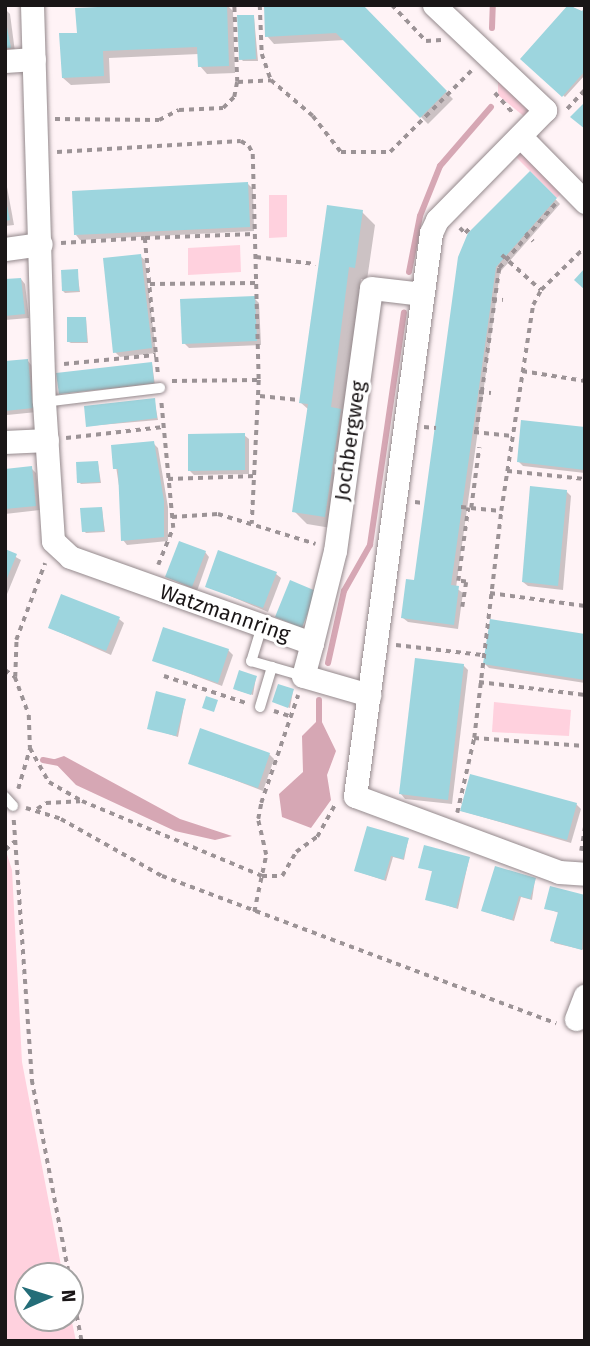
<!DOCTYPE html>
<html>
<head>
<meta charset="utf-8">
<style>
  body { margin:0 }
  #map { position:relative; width:590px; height:1346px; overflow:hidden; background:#fff3f6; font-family:"Fira Sans",sans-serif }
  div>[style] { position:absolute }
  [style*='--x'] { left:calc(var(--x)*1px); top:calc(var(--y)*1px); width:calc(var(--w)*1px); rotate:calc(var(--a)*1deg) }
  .green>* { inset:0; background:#ffd1de }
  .water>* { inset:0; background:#d6a7b4 }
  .shadow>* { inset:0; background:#0003 }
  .stream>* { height:6px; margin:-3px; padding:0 3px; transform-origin:3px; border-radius:3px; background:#d6a7b4 }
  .building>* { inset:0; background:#9dd5de }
  .path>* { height:3.5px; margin-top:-1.75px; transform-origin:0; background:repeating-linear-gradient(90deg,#9c9396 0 5px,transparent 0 10px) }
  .roads { filter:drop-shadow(0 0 2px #94898c) drop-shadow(0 0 2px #94898c) }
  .service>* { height:10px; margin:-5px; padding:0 5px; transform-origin:5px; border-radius:5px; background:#fff }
  .minor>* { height:23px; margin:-11.5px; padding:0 11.5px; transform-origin:11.5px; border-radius:11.5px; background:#fff }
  span { translate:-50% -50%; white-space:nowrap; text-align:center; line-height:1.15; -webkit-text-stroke:6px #fff; paint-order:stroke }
  .street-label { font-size:21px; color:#1a1617 }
  .frame { position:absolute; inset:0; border:7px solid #1a1617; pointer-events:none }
  .north { position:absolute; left:14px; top:1262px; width:70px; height:70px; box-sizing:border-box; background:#fff; border:2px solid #a3a2a2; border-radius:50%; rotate:87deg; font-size:19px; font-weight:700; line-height:28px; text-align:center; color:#1a1617 }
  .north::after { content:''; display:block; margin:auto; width:24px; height:32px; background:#246d78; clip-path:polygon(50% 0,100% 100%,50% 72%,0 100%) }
</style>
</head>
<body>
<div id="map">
  <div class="green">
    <div style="clip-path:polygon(498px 73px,531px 107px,526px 118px,498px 95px)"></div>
    <div style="clip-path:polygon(523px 149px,564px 190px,557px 198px,516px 157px)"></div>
    <div style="clip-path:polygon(269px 195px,287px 195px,287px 237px,269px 238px)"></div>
    <div style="clip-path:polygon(240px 245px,241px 272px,188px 275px,188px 248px)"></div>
    <div style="clip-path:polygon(494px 702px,571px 710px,569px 736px,492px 732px)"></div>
    <div style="clip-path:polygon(5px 848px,12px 870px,22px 1062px,63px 1276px,28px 1276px,28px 1318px,70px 1318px,70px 1313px,76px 1341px,5px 1341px)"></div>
  </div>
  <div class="water">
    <div style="clip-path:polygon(320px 718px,336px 751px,327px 775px,331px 800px,311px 828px,282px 817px,279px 794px,303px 772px,302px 736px)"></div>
    <div style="clip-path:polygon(64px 756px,180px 819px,232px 836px,215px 840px,175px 831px,76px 785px,52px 760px)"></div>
  </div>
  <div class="shadow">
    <div style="clip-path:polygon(187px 5px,227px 5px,233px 11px,235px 73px,207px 74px,200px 66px,199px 54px,109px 58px,110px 83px,71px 85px,63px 78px,79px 34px)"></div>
    <div style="clip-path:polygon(360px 5px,453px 99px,428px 124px,345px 40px,274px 44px,267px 36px)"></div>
    <div style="clip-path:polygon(570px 5px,582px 13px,585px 10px,585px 75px,565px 97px,523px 59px)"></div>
    <div style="clip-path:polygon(5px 9px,10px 14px,15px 52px,5px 53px)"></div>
    <div style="clip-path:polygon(254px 17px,258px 61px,243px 61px,241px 59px)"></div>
    <div style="clip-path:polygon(530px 173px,560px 204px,500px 272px,456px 588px,463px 593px,458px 629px,408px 622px,403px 618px,415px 582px,459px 257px)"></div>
    <div style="clip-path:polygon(5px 176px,14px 225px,5px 226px)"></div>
    <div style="clip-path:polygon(248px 184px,253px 189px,254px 231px,80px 240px,76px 235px)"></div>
    <div style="clip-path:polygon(362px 212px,375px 225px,367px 280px,361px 279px,344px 414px,337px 529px,307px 524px,294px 511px,309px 410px,300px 402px)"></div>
    <div style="clip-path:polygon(140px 256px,145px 260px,156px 353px,120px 357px,115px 352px)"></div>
    <div style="clip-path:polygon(77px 271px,80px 292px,65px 293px,63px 291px)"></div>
    <div style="clip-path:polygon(21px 279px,25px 284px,29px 318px,5px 320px,5px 281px)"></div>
    <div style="clip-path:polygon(254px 298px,259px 303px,261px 345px,189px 348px,184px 343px)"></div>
    <div style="clip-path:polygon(86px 319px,88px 343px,71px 343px,69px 342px)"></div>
    <div style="clip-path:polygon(28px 361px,32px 366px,37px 412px,7px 415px,5px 363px)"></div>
    <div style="clip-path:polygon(152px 364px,155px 385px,60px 393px)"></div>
    <div style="clip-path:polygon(154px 399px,158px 420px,88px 426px)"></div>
    <div style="clip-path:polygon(585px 429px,585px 473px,523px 466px,519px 462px)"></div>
    <div style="clip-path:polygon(244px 435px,249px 439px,249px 474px,194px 475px,189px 470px)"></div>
    <div style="clip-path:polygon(153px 443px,158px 448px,168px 507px,168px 541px,127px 545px,123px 540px,124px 518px,113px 447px)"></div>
    <div style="clip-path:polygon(98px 463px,101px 483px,81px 484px,79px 482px)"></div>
    <div style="clip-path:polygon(31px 468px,36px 473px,40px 510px,5px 514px,5px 470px)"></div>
    <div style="clip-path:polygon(566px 491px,571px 496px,563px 590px,528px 586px,523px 582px)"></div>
    <div style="clip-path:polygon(102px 509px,105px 532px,86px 533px,84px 531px)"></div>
    <div style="clip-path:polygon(5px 551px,21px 560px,5px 599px)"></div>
    <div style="clip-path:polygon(205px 552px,209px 557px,197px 591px,167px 577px)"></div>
    <div style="clip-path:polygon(276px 574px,281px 578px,268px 612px,207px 586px)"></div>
    <div style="clip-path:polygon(119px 619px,124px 623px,111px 655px,50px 628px)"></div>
    <div style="clip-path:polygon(585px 635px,585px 683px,489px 668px,485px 664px)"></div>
    <div style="clip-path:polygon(228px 650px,233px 655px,222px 686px,154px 660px)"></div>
    <div style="clip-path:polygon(463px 665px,468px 670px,452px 804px,405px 799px,401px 794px)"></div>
    <div style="clip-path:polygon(256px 677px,253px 695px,237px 690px)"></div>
    <div style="clip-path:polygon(293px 691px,290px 708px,274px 702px)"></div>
    <div style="clip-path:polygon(185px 701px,178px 737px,149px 728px)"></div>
    <div style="clip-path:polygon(269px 754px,274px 759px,263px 791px,190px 763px)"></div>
    <div style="clip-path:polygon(576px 804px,581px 809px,571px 843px,462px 811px)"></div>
    <div style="clip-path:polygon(408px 840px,404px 860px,393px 857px,386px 881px,356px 871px)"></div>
    <div style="clip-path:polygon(469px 859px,458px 909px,427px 899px,434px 872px,420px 867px)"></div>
    <div style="clip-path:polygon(535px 880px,532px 900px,521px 897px,514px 921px,483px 911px)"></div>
    <div style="clip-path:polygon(585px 897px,584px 950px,554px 943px,559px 913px,546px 908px)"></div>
  </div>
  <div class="stream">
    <div style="--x:492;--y:28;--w:23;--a:-88"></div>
    <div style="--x:409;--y:272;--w:57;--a:-78.9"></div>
    <div style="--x:420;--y:216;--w:54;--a:-68.2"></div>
    <div style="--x:440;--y:166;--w:78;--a:-49.2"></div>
    <div style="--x:328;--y:663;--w:74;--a:-77.5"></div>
    <div style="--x:344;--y:591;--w:53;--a:-60.5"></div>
    <div style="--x:370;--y:545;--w:235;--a:-81.7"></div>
    <div style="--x:319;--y:726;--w:26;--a:-90"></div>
    <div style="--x:43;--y:760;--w:15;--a:11"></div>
  </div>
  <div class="building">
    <div style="clip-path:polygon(143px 5px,227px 5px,229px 66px,198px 67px,197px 47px,103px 51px,104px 76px,62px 78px,59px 33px,77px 33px,75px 8px)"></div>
    <div style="clip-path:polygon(264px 5px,363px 5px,447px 91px,420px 118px,336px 33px,265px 37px)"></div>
    <div style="clip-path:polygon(568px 5px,582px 11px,585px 7px,585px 71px,562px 97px,520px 59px)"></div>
    <div style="clip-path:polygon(237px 15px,254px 15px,256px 59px,239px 60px)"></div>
    <div style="clip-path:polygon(5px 17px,11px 48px,5px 48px)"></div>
    <div style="clip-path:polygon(585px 102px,585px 129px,570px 117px)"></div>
    <div style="clip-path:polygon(530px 171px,557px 198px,496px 267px,451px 585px,459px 586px,454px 625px,401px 618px,406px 579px,414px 580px,458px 257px,468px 233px)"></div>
    <div style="clip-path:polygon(248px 182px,250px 227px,74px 235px,72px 191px)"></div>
    <div style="clip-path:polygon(5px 196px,10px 220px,5px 221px)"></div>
    <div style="clip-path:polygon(327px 205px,363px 210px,355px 268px,349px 267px,331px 407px,341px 409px,325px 517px,292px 512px,308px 404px,299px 403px)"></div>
    <div style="clip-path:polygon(141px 254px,152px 348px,113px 353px,103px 258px)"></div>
    <div style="clip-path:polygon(585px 268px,585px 290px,574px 280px)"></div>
    <div style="clip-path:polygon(78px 269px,79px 291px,62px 291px,61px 270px)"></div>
    <div style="clip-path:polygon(21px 278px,25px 314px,5px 316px,5px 279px)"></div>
    <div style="clip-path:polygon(255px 296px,257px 341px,182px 344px,180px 299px)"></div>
    <div style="clip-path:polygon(67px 317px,86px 317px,87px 342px,67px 342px)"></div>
    <div style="clip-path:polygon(28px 359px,33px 408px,5px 411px,5px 361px)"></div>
    <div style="clip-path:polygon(152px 362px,154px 383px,59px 394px,56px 373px)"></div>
    <div style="clip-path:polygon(155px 398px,157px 418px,86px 427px,84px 406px)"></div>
    <div style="clip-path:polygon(521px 420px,585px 427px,585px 470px,517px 462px)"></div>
    <div style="clip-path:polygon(245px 433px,245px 470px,188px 471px,188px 434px)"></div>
    <div style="clip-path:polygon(154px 441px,164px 501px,164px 537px,121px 541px,118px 469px,113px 469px,111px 445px)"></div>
    <div style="clip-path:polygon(98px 461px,100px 482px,77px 483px,76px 462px)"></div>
    <div style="clip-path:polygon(32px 466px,36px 506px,5px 509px,5px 469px)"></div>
    <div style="clip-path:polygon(530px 486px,567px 490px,558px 586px,522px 582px)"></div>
    <div style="clip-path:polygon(102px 507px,104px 531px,82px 532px,80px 508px)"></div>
    <div style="clip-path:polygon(179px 541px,206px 551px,192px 587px,165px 577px)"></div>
    <div style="clip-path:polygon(5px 549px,17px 554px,5px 583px)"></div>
    <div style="clip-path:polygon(218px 550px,277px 572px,263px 608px,205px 587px)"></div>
    <div style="clip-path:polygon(290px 580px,316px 591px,302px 628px,275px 617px)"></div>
    <div style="clip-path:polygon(61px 594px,120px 617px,106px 651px,48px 628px)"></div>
    <div style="clip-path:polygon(490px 619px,585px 634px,585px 680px,483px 664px)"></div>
    <div style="clip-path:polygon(163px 627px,229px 649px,218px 683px,152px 661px)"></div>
    <div style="clip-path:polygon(415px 658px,464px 664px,448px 800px,399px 794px)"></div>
    <div style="clip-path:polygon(239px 670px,257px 676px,251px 695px,233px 689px)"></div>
    <div style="clip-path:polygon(278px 684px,294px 689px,288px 708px,272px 702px)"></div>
    <div style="clip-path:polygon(156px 691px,186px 699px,176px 736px,147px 729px)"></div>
    <div style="clip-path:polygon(206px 696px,218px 700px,214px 712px,202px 708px)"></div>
    <div style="clip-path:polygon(200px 728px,270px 753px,258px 788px,188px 764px)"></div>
    <div style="clip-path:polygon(470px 774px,577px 803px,567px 840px,460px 811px)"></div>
    <div style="clip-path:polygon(367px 826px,409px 838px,403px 859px,391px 856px,384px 880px,354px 871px)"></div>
    <div style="clip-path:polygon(424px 845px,470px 857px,456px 908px,425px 900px,432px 871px,418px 868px)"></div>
    <div style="clip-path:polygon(495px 866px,536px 878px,530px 899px,519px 896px,512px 920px,481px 911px)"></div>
    <div style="clip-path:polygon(550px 886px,585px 895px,582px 950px,550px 941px,558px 912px,544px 909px)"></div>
  </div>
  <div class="path">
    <div style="--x:260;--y:5;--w:49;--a:87.7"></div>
    <div style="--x:262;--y:54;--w:28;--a:71"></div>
    <div style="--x:271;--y:80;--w:55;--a:40.6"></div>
    <div style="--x:313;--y:116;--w:46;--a:52.1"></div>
    <div style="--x:341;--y:152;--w:49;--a:0"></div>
    <div style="--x:390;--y:152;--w:116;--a:-45"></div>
    <div style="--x:392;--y:5;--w:50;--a:46.6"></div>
    <div style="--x:426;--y:41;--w:15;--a:-4"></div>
    <div style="--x:238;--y:82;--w:33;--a:-3"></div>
    <div style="--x:495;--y:93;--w:27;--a:48"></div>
    <div style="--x:567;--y:109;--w:26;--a:-47"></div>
    <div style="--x:55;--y:119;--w:104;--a:0.6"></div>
    <div style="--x:159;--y:120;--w:22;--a:-27"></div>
    <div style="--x:179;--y:110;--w:44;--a:-2.6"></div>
    <div style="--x:223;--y:108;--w:16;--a:-45"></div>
    <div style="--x:234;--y:97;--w:15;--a:-79"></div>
    <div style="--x:237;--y:82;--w:77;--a:-92.2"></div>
    <div style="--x:57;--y:152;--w:184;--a:-3.4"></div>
    <div style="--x:241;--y:141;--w:9;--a:32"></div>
    <div style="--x:249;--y:146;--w:9;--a:63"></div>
    <div style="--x:253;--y:154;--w:226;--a:88.5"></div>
    <div style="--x:460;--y:228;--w:7;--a:45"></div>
    <div style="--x:465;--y:233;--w:8;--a:-45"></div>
    <div style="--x:526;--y:233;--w:11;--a:49"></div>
    <div style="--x:145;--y:238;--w:109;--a:-2.1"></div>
    <div style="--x:61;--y:243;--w:84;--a:-3.4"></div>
    <div style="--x:145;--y:238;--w:136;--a:84.5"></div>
    <div style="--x:502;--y:255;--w:52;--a:41.9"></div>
    <div style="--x:256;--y:257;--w:60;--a:6.7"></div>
    <div style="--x:150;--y:284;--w:108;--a:-0.5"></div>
    <div style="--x:492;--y:299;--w:11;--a:5"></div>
    <div style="--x:64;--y:364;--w:92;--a:-5.6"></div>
    <div style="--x:522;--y:371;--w:64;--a:9"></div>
    <div style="--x:172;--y:381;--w:87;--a:-0.7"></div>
    <div style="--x:259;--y:380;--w:144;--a:92.8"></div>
    <div style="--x:479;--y:392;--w:12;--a:5"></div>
    <div style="--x:260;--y:396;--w:39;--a:6"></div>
    <div style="--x:424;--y:427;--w:12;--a:5"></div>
    <div style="--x:474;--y:432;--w:38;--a:6"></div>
    <div style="--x:476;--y:432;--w:166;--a:-82"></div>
    <div style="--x:499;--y:268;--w:88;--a:-48.7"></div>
    <div style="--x:66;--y:438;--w:98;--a:-6.5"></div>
    <div style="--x:507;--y:471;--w:78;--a:5.9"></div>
    <div style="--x:168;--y:479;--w:87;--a:-2"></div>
    <div style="--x:415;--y:502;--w:8;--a:7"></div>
    <div style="--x:461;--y:507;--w:40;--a:5.7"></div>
    <div style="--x:471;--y:508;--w:61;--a:-82.4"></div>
    <div style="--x:172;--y:517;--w:46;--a:-3.7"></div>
    <div style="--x:218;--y:514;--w:102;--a:17"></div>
    <div style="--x:158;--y:565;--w:40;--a:-68"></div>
    <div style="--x:173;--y:528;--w:128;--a:-95.4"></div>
    <div style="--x:490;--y:593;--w:96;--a:7.8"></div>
    <div style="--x:462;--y:607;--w:25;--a:-81"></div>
    <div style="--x:466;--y:582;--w:8;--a:-173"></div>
    <div style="--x:458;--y:581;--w:74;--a:-82.2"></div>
    <div style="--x:396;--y:645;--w:87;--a:6.6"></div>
    <div style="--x:5;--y:670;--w:12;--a:35"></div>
    <div style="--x:15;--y:677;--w:37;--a:-88"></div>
    <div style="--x:16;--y:640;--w:82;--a:-69.4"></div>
    <div style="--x:164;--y:676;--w:86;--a:18.2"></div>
    <div style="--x:15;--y:677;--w:40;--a:69.8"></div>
    <div style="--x:29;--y:715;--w:33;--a:88"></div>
    <div style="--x:30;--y:748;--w:39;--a:61"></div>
    <div style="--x:49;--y:782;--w:38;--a:30"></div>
    <div style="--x:82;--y:801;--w:195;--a:22.6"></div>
    <div style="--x:262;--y:876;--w:20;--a:0"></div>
    <div style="--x:282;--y:876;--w:28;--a:-60"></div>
    <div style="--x:296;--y:852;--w:26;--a:-36"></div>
    <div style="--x:317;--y:837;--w:37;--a:-61"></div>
    <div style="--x:479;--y:682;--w:107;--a:7"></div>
    <div style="--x:274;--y:711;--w:19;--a:18"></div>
    <div style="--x:474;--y:738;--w:111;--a:4.1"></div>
    <div style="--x:18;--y:789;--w:43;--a:-73.7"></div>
    <div style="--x:26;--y:808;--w:37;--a:17"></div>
    <div style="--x:61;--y:819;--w:116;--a:29.4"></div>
    <div style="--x:162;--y:876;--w:421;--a:20.5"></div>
    <div style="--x:37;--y:809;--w:11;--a:-34"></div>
    <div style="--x:46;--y:803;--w:34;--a:-3"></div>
    <div style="--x:457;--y:813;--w:77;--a:-77.2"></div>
    <div style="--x:474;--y:738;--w:229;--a:-83.2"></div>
    <div style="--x:501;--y:511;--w:208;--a:-81.2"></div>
    <div style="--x:533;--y:305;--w:17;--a:-62"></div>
    <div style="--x:541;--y:290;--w:62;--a:-44.3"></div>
    <div style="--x:14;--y:820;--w:261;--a:86"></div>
    <div style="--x:32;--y:1080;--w:266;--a:79.2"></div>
    <div style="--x:5;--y:850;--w:13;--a:-42"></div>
    <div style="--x:581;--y:851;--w:25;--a:-81"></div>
    <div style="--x:254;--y:912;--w:58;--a:-78.1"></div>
    <div style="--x:266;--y:855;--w:37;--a:-103"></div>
    <div style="--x:258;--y:819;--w:16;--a:-79"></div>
    <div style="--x:261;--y:803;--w:114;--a:-71.1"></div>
  </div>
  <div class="roads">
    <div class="service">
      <div style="--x:44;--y:402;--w:117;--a:-6.9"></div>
      <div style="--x:262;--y:626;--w:37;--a:107"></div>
      <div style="--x:251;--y:661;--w:54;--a:16.1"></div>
      <div style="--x:260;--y:707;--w:42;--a:-73.3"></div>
      <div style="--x:5;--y:797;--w:12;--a:48"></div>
    </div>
    <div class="minor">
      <div style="--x:32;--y:5;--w:397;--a:88.3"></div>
      <div style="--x:44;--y:402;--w:139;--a:86.3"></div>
      <div style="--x:53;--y:541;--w:23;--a:43"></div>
      <div style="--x:70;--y:557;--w:257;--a:19.6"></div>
      <div style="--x:312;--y:643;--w:34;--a:105"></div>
      <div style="--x:303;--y:676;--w:69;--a:16.1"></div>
      <div style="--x:434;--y:5;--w:153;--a:43.4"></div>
      <div style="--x:545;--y:110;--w:154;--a:134.5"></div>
      <div style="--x:437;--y:220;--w:14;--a:115"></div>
      <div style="--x:431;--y:233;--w:568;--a:97.69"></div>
      <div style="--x:355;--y:796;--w:218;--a:20.4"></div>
      <div style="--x:559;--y:872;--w:26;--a:4"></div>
      <div style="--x:5;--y:61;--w:29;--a:-4"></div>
      <div style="--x:520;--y:136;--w:93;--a:45.4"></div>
      <div style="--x:5;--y:249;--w:36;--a:-8"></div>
      <div style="--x:5;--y:442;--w:42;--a:-2.7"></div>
      <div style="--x:312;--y:643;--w:95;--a:-76"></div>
      <div style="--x:335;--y:551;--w:265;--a:-82.2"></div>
      <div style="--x:371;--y:288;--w:51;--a:6.7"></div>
      <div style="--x:576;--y:1019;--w:25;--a:-69"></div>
    </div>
  </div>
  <div class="street-label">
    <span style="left:350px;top:441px;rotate:-82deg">Jochbergweg</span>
    <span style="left:225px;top:613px;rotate:19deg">Watzmannring</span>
  </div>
  <div class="frame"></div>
  <div class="north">N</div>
</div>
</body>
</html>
